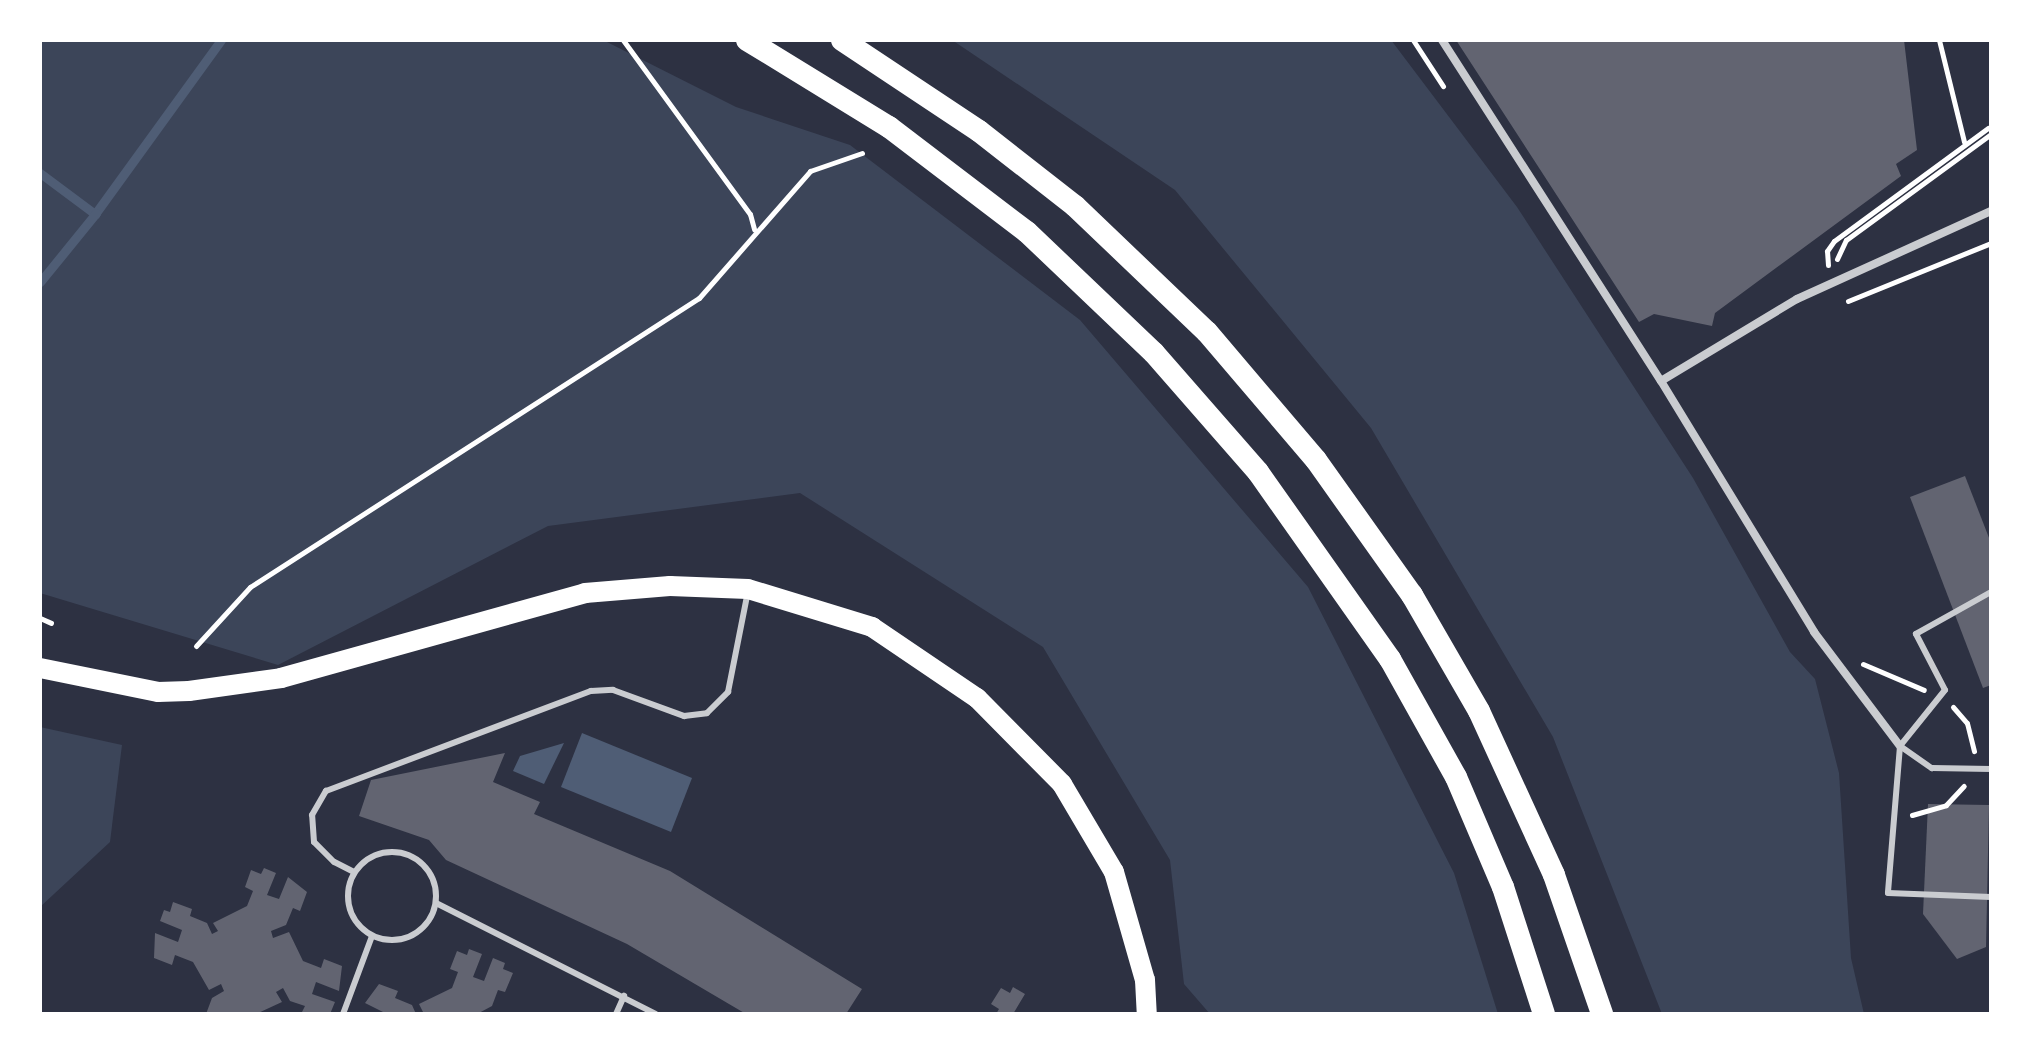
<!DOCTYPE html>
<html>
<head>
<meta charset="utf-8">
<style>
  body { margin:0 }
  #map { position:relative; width:2031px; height:1054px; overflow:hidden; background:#2d3142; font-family:"Zilla Slab",serif }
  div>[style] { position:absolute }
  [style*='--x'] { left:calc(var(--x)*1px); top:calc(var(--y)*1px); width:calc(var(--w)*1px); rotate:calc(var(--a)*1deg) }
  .green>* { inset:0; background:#3c4559 }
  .water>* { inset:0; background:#4f5d75 }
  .stream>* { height:9px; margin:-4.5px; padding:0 4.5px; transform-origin:4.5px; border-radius:4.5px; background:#4f5d75 }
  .building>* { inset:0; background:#626471 }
  .path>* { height:5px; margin:-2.5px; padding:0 2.5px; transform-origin:2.5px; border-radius:2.5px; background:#fff }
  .service>* { height:6px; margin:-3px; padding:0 3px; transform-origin:3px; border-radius:3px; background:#caccd0 }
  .service>.ring { margin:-3px; padding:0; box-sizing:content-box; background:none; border:6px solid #caccd0; border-radius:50% }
  .minor>* { height:8px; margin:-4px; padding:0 4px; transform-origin:4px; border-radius:4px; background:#caccd0 }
  .primary>* { height:20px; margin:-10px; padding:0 10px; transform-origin:10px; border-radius:10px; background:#fff }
  .trunk>* { height:22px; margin:-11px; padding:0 11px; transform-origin:11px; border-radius:11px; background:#fff }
  span { translate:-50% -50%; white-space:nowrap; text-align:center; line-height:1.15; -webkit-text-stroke:7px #fff; paint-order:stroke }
  .frame { position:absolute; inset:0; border:42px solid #fff; pointer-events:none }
</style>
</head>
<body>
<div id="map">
  <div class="green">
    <div style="clip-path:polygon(40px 40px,603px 40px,736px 107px,850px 145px,1080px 320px,1308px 587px,1454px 873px,1498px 1014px,1210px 1014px,1184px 984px,1170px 860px,1043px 647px,800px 493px,548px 526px,278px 665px,40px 593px)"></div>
    <div style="clip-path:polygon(952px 40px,1391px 40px,1517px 207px,1693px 478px,1790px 652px,1815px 679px,1839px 773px,1851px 958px,1864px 1014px,1662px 1014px,1553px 737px,1371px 428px,1175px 190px)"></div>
    <div style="clip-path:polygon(40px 727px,122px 745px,110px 842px,40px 907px)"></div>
  </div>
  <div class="water">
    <div style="clip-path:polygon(582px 733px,692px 778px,671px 832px,561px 787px)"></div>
    <div style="clip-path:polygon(564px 743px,544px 784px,513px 771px,520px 756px)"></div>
  </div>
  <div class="stream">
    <div style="--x:40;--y:173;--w:69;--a:36.7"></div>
    <div style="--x:95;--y:214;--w:215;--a:-54.1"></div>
    <div style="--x:40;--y:282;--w:89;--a:-50.9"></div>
  </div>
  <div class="building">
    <div style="clip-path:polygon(1456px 40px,1904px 40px,1917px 150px,1896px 164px,1901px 176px,1715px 313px,1712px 326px,1654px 314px,1639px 322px)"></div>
    <div style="clip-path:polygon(1965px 476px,1991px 543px,1991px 685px,1983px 688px,1910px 497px)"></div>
    <div style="clip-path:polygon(505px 753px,493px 782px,540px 802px,534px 814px,670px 871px,862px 989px,846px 1014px,746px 1014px,627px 944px,446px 860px,429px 840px,359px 816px,371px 780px)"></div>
    <div style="clip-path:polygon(1928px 804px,1989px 805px,1986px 947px,1957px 959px,1923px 914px)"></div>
    <div style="clip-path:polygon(264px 868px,276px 873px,267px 895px,279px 899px,288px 877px,307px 892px,300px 911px,293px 908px,286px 925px,271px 931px,273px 938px,289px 932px,303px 961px,321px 968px,324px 959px,342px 966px,339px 991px,316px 982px,312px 994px,335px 1002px,330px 1014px,301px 1014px,305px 1006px,290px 1001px,283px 988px,276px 992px,282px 1002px,256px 1014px,206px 1014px,212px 998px,224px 991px,221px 984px,209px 990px,193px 962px,175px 955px,172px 965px,154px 958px,155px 933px,178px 942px,182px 930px,160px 921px,164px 910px,170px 912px,173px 902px,192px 909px,190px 916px,207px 923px,212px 934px,218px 931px,213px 923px,247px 906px,253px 891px,245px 887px,251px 870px,261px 874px)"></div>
    <div style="clip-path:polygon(469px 949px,482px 954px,473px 977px,484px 981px,493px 958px,505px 963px,503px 969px,513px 973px,505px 992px,498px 990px,492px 1006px,477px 1014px,424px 1014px,419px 1004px,452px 988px,458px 972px,450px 969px,457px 951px,467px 955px)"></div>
    <div style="clip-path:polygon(379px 984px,398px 991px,395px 998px,412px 1005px,416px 1014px,387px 1014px,365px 1003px)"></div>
    <div style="clip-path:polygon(1013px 987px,1025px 994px,1013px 1014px,996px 1014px,999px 1009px,991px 1004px,1001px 988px,1010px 993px)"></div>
  </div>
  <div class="path">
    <div style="--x:623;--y:40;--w:215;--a:53.9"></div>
    <div style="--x:750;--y:214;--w:16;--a:75"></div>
    <div style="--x:1413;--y:40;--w:55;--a:56.9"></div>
    <div style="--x:1939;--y:40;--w:105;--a:76.2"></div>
    <div style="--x:1837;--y:259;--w:21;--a:-65"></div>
    <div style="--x:1846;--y:240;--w:180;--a:-36.2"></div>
    <div style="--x:1828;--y:265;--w:14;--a:-94"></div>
    <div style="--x:1827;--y:251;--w:12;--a:-55"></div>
    <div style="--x:1834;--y:241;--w:191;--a:-36.3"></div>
    <div style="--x:1848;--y:301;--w:154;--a:-22.1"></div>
    <div style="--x:40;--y:618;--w:12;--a:24"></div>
    <div style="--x:196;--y:646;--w:80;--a:-47.5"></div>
    <div style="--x:250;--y:587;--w:534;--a:-32.77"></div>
    <div style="--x:699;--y:298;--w:169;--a:-48.8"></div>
    <div style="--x:810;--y:171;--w:55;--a:-19.1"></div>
    <div style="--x:1863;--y:664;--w:66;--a:23.1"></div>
    <div style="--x:1953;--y:707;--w:21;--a:49"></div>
    <div style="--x:1967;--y:723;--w:29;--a:76"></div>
    <div style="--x:1912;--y:815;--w:35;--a:-16"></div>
    <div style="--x:1946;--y:805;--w:26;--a:-47"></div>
  </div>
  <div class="service">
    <div style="--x:1991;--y:592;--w:86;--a:150.8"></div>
    <div style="--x:1916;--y:634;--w:63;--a:62.6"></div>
    <div style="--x:1945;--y:690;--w:72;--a:128.8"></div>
    <div style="--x:1900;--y:746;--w:147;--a:94.7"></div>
    <div style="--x:1888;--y:893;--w:103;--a:2.2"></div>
    <div style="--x:1900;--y:746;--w:39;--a:35"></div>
    <div style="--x:1932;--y:768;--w:59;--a:1"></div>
    <div class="ring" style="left:348px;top:852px;width:82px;height:82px"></div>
    <div style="--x:354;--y:872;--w:22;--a:-153"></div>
    <div style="--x:334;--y:862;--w:28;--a:-135"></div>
    <div style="--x:314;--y:842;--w:27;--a:-94"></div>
    <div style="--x:312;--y:815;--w:28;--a:-60"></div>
    <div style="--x:326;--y:791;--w:283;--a:-20.7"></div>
    <div style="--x:591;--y:691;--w:22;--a:-3"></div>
    <div style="--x:613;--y:690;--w:76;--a:20.1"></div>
    <div style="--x:684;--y:716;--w:23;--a:-7"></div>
    <div style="--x:707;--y:713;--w:30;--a:-45"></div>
    <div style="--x:728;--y:692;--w:103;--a:-78.8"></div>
    <div style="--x:436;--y:903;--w:246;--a:26.8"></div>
    <div style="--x:343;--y:1014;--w:83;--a:-69.6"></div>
    <div style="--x:616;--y:1014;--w:20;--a:-66"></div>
  </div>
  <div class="minor">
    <div style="--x:1442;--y:40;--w:405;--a:57.3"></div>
    <div style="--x:1661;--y:381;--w:294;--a:58.6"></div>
    <div style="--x:1814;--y:632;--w:143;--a:53"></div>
    <div style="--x:1661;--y:381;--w:159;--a:-31.1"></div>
    <div style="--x:1797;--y:299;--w:213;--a:-24.4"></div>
  </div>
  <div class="primary">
    <div style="--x:40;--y:668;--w:120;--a:11.5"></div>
    <div style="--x:158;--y:692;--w:31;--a:-2"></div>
    <div style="--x:189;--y:691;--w:93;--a:-8"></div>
    <div style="--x:281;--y:678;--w:316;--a:-15.6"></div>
    <div style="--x:585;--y:593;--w:85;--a:-4.7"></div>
    <div style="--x:670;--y:586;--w:78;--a:2.2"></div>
    <div style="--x:748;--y:589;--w:130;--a:17"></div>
    <div style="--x:872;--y:627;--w:127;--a:34.1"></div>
    <div style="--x:977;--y:698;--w:121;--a:45.3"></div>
    <div style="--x:1062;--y:784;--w:102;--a:59.4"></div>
    <div style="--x:1114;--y:872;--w:112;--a:74"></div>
    <div style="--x:1145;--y:980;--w:34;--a:87"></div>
  </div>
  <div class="trunk">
    <div style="--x:747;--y:40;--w:167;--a:31.5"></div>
    <div style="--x:889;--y:127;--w:173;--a:37.3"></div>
    <div style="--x:1027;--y:232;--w:175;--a:43.6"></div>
    <div style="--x:1154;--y:353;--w:158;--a:48.8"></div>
    <div style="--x:1258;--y:472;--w:229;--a:54.8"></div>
    <div style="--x:1390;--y:659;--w:135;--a:60.8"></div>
    <div style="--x:1456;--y:777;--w:120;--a:66.9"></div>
    <div style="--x:1503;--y:887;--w:133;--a:72.1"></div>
    <div style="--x:842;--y:40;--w:164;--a:33.6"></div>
    <div style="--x:979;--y:131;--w:122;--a:38"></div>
    <div style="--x:1075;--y:206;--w:182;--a:43.7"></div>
    <div style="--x:1207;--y:332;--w:168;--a:49.6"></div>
    <div style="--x:1316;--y:460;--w:166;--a:54.6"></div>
    <div style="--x:1412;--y:595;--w:134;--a:60"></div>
    <div style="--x:1479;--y:711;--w:180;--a:65.4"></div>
    <div style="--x:1554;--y:875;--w:147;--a:70.9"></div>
  </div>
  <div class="frame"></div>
</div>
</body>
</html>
